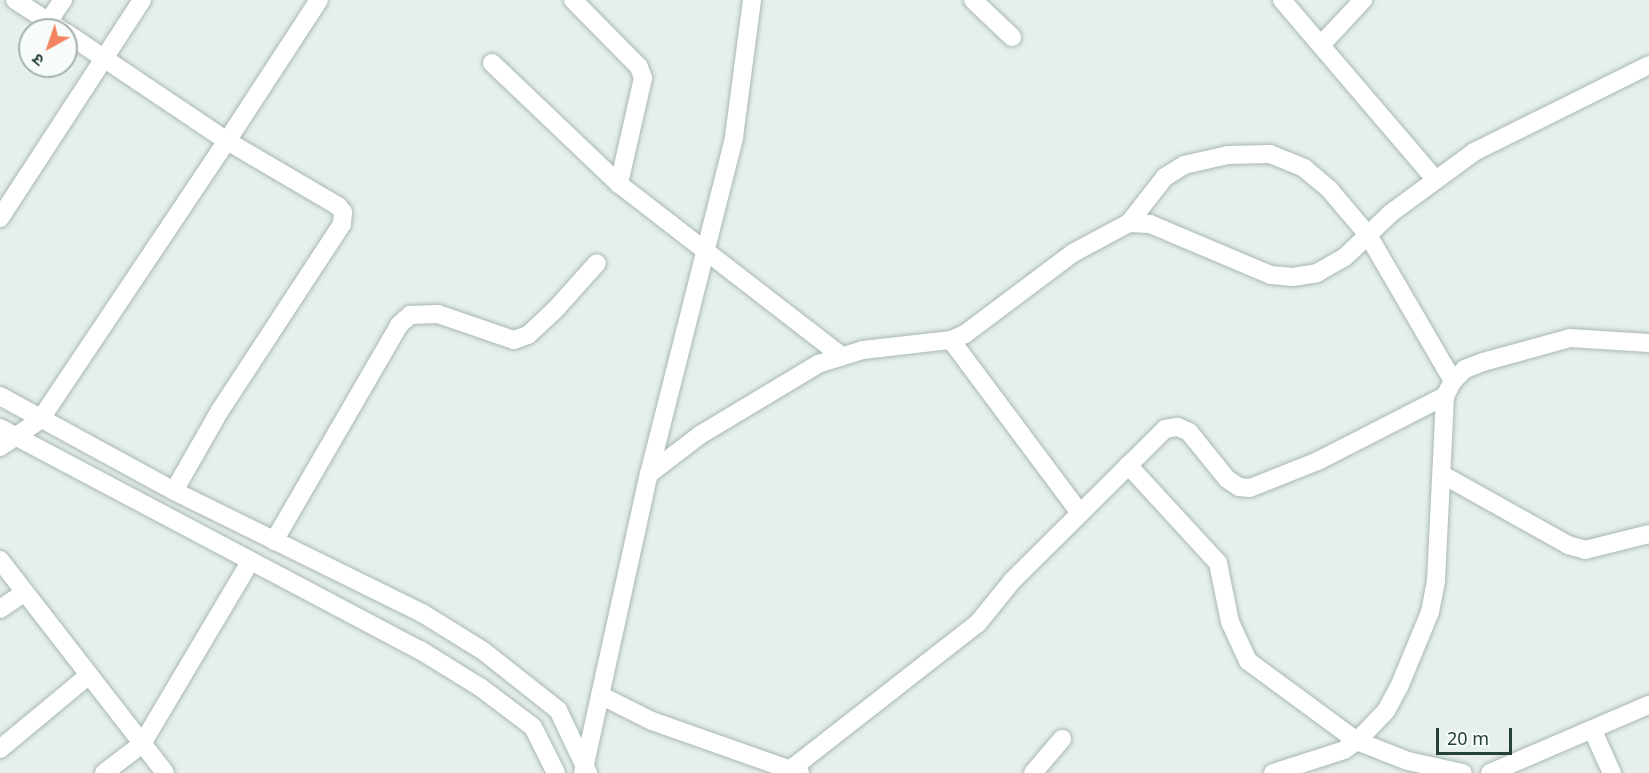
<!DOCTYPE html>
<html>
<head>
<meta charset="utf-8">
<style>
  body { margin:0 }
  #map { position:relative; width:1649px; height:773px; overflow:hidden; background:#e6efeb; font-family:"Noto Sans","Noto Sans Devanagari",sans-serif }
  div>[style] { position:absolute }
  [style*='--x'] { left:calc(var(--x)*1px); top:calc(var(--y)*1px); width:calc(var(--w)*1px); rotate:calc(var(--a)*1deg) }
  .roads { filter:drop-shadow(0 0 2px #a8b8b2) drop-shadow(0 0 2px #a8b8b2) }
  .minor>* { height:18px; margin:-9px; padding:0 9px; transform-origin:9px; border-radius:9px; background:#fff }
  .tertiary>* { height:18px; margin:-9px; padding:0 9px; transform-origin:9px; border-radius:9px; background:#fff }
  .secondary>* { height:18px; margin:-9px; padding:0 9px; transform-origin:9px; border-radius:9px; background:#fff }
  span { translate:-50% -50%; white-space:nowrap; text-align:center; line-height:1.15; -webkit-text-stroke:6px #f7fbf9; paint-order:stroke }
  .north { position:absolute; left:18px; top:18px; width:60px; height:60px; box-sizing:border-box; background:#f7fbf9; border:2px solid #a3b1ad; border-radius:50%; rotate:220deg; font-size:16px; font-weight:700; line-height:24px; text-align:center; color:#24423a }
  .north::after { content:''; display:block; margin:auto; width:21px; height:27px; background:#f4845f; clip-path:polygon(50% 0,100% 100%,50% 72%,0 100%) }
  .scale { position:absolute; left:1436px; top:728px; width:76px; height:27px; box-sizing:border-box; border:3px solid #24423a; border-top:0; padding-left:8px; font-size:18px; line-height:21px; white-space:nowrap; color:#24423a; -webkit-text-stroke:4px #f7fbf9; paint-order:stroke }
</style>
</head>
<body>
<div id="map">
  <div class="roads">
    <div class="minor">
      <div style="--x:15;--y:0;--w:55;--a:33.1"></div>
      <div style="--x:573;--y:0;--w:94;--a:45.4"></div>
      <div style="--x:639;--y:67;--w:12;--a:70"></div>
      <div style="--x:643;--y:78;--w:109;--a:102.8"></div>
      <div style="--x:973;--y:0;--w:54;--a:43.5"></div>
      <div style="--x:1282;--y:0;--w:235;--a:49.5"></div>
      <div style="--x:48;--y:22;--w:27;--a:-56"></div>
      <div style="--x:1321;--y:45;--w:62;--a:-47"></div>
      <div style="--x:492;--y:63;--w:175;--a:43.6"></div>
      <div style="--x:619;--y:184;--w:279;--a:37.7"></div>
      <div style="--x:0;--y:218;--w:260;--a:-56.9"></div>
      <div style="--x:1129;--y:223;--w:58;--a:-52"></div>
      <div style="--x:1165;--y:177;--w:22;--a:-32"></div>
      <div style="--x:1184;--y:165;--w:45;--a:-12.8"></div>
      <div style="--x:1228;--y:155;--w:42;--a:-1.4"></div>
      <div style="--x:1270;--y:154;--w:37;--a:22"></div>
      <div style="--x:1304;--y:168;--w:33;--a:40"></div>
      <div style="--x:1329;--y:189;--w:60;--a:49.7"></div>
      <div style="--x:1368;--y:235;--w:169;--a:59.8"></div>
      <div style="--x:951;--y:340;--w:216;--a:53.3"></div>
      <div style="--x:40;--y:420;--w:336;--a:-56.2"></div>
      <div style="--x:227;--y:141;--w:194;--a:-146.1"></div>
      <div style="--x:1128;--y:465;--w:133;--a:47.4"></div>
      <div style="--x:1218;--y:563;--w:60;--a:78.5"></div>
      <div style="--x:1230;--y:622;--w:43;--a:65.2"></div>
      <div style="--x:1248;--y:661;--w:135;--a:36.3"></div>
      <div style="--x:1357;--y:741;--w:55;--a:21.4"></div>
      <div style="--x:1408;--y:761;--w:56;--a:12.3"></div>
      <div style="--x:649;--y:474;--w:64;--a:-37.4"></div>
      <div style="--x:700;--y:435;--w:138;--a:-31"></div>
      <div style="--x:818;--y:364;--w:47;--a:-17.3"></div>
      <div style="--x:863;--y:350;--w:89;--a:-6.5"></div>
      <div style="--x:951;--y:340;--w:15;--a:-23"></div>
      <div style="--x:965;--y:334;--w:135;--a:-36.9"></div>
      <div style="--x:1073;--y:253;--w:64;--a:-28.2"></div>
      <div style="--x:1129;--y:223;--w:21;--a:3"></div>
      <div style="--x:1150;--y:224;--w:131;--a:22.9"></div>
      <div style="--x:1271;--y:275;--w:22;--a:5"></div>
      <div style="--x:1293;--y:277;--w:24;--a:-9"></div>
      <div style="--x:1317;--y:273;--w:32;--a:-30"></div>
      <div style="--x:1345;--y:257;--w:64;--a:-43.7"></div>
      <div style="--x:1391;--y:213;--w:103;--a:-36.3"></div>
      <div style="--x:1474;--y:152;--w:195;--a:-26.4"></div>
      <div style="--x:1443;--y:475;--w:143;--a:29.2"></div>
      <div style="--x:1568;--y:545;--w:18;--a:16"></div>
      <div style="--x:1585;--y:550;--w:66;--a:-14"></div>
      <div style="--x:174;--y:491;--w:91;--a:-60.3"></div>
      <div style="--x:219;--y:412;--w:225;--a:-56.8"></div>
      <div style="--x:342;--y:224;--w:12;--a:-85"></div>
      <div style="--x:343;--y:212;--w:8;--a:-130"></div>
      <div style="--x:338;--y:206;--w:129;--a:-149.6"></div>
      <div style="--x:227;--y:141;--w:168;--a:-56.9"></div>
      <div style="--x:274;--y:541;--w:250;--a:-59.9"></div>
      <div style="--x:399;--y:325;--w:15;--a:-42"></div>
      <div style="--x:410;--y:315;--w:28;--a:-2"></div>
      <div style="--x:438;--y:314;--w:80;--a:18.9"></div>
      <div style="--x:514;--y:340;--w:15;--a:-20"></div>
      <div style="--x:528;--y:335;--w:35;--a:-43"></div>
      <div style="--x:554;--y:311;--w:64;--a:-48.1"></div>
      <div style="--x:0;--y:560;--w:269;--a:52.2"></div>
      <div style="--x:0;--y:609;--w:29;--a:-34"></div>
      <div style="--x:1593;--y:731;--w:46;--a:65.7"></div>
      <div style="--x:0;--y:749;--w:114;--a:-39.7"></div>
      <div style="--x:791;--y:769;--w:237;--a:-38"></div>
      <div style="--x:978;--y:623;--w:54;--a:-51"></div>
      <div style="--x:1012;--y:581;--w:216;--a:-44.8"></div>
      <div style="--x:1165;--y:429;--w:13;--a:-9"></div>
      <div style="--x:1178;--y:427;--w:12;--a:24"></div>
      <div style="--x:1189;--y:432;--w:60;--a:51"></div>
      <div style="--x:1227;--y:479;--w:14;--a:34"></div>
      <div style="--x:1239;--y:487;--w:11;--a:5"></div>
      <div style="--x:1250;--y:488;--w:73;--a:-21.7"></div>
      <div style="--x:1318;--y:461;--w:143;--a:-27.1"></div>
      <div style="--x:104;--y:773;--w:48;--a:-37.3"></div>
      <div style="--x:142;--y:744;--w:212;--a:-59.3"></div>
      <div style="--x:1033;--y:773;--w:45;--a:-49.5"></div>
      <div style="--x:1273;--y:773;--w:75;--a:-17.9"></div>
      <div style="--x:1344;--y:750;--w:16;--a:-35"></div>
      <div style="--x:1357;--y:741;--w:42;--a:-46"></div>
      <div style="--x:1386;--y:711;--w:27;--a:-62"></div>
      <div style="--x:1399;--y:687;--w:81;--a:-67.5"></div>
      <div style="--x:1430;--y:612;--w:32;--a:-79"></div>
      <div style="--x:1436;--y:581;--w:185;--a:-87.2"></div>
      <div style="--x:1445;--y:396;--w:17;--a:-62"></div>
      <div style="--x:1453;--y:381;--w:17;--a:-45"></div>
      <div style="--x:1465;--y:369;--w:19;--a:-21"></div>
      <div style="--x:1483;--y:362;--w:90;--a:-15.4"></div>
      <div style="--x:1570;--y:338;--w:79;--a:3.6"></div>
      <div style="--x:1490;--y:773;--w:173;--a:-23.2"></div>
    </div>
    <div class="tertiary">
      <div style="--x:0;--y:396;--w:198;--a:28.6"></div>
      <div style="--x:174;--y:491;--w:276;--a:26.2"></div>
      <div style="--x:422;--y:613;--w:70;--a:31.7"></div>
      <div style="--x:482;--y:650;--w:97;--a:38.3"></div>
      <div style="--x:558;--y:710;--w:70;--a:64.5"></div>
      <div style="--x:0;--y:428;--w:475;--a:27.9"></div>
      <div style="--x:420;--y:650;--w:70;--a:31.7"></div>
      <div style="--x:480;--y:687;--w:66;--a:37"></div>
      <div style="--x:533;--y:727;--w:51;--a:63.4"></div>
      <div style="--x:0;--y:447;--w:48;--a:-34"></div>
      <div style="--x:600;--y:695;--w:58;--a:26.6"></div>
      <div style="--x:652;--y:721;--w:157;--a:19.4"></div>
    </div>
    <div class="secondary">
      <div style="--x:583;--y:773;--w:306;--a:-77.6"></div>
      <div style="--x:649;--y:474;--w:348;--a:-75.8"></div>
      <div style="--x:734;--y:137;--w:138;--a:-82.5"></div>
    </div>
  </div>
  <div class="north">उ</div>
  <div class="scale">20 m</div>
</div>
</body>
</html>
